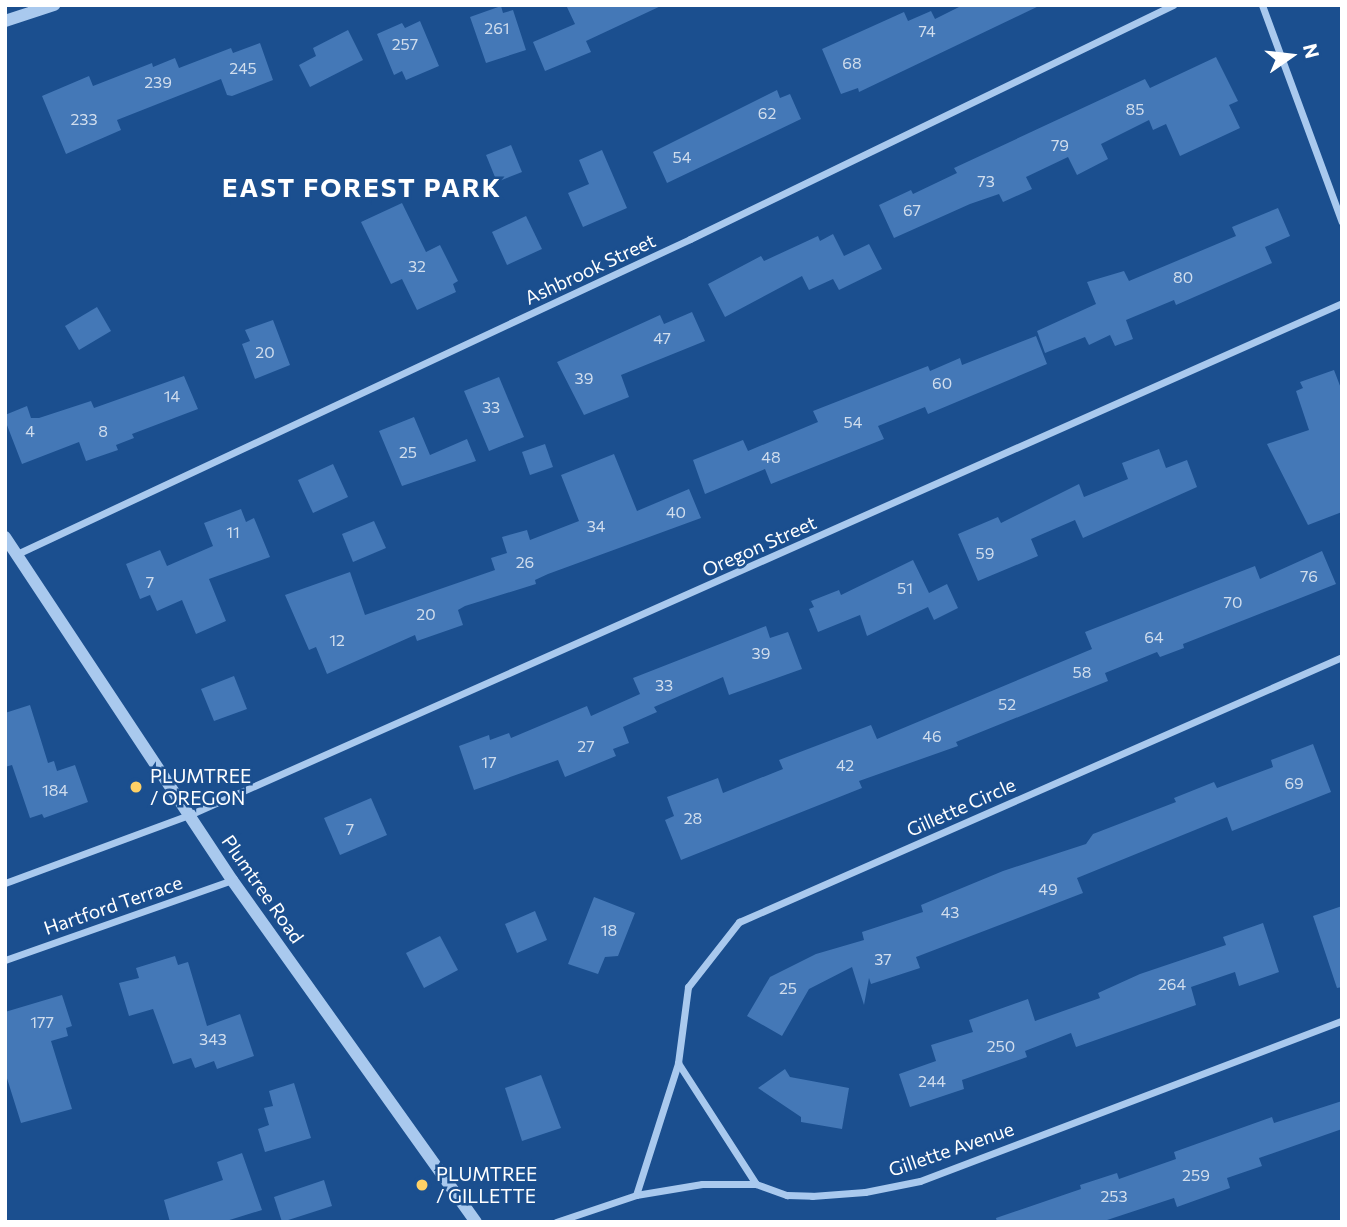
<!DOCTYPE html>
<html>
<head>
<meta charset="utf-8">
<style>
  body { margin:0 }
  #map { position:relative; width:1347px; height:1227px; overflow:hidden; background:#1b4f8f; font-family:Commissioner,sans-serif }
  div>[style] { position:absolute }
  [style*='--x'] { left:calc(var(--x)*1px); top:calc(var(--y)*1px); width:calc(var(--w)*1px); rotate:calc(var(--a)*1deg) }
  .building>* { inset:0; background:#4478b7 }
  .minor>* { height:7px; margin:-3.5px; padding:0 3.5px; transform-origin:3.5px; border-radius:3.5px; background:#a9c9ee }
  .tertiary>* { height:12px; margin:-6px; padding:0 6px; transform-origin:6px; border-radius:6px; background:#a9c9ee }
  .dots>* { width:19px; height:19px; translate:-50% -50%; box-sizing:border-box; border:4px solid #1b4f8f; border-radius:50% }
  span { translate:-50% -50%; white-space:nowrap; text-align:center; line-height:1.15; -webkit-text-stroke:5px #1b4f8f; paint-order:stroke }
  .number-label { font-size:16px; color:#d0dded }
  .number-label span { -webkit-text-stroke-width:0 }
  .street-label { font-size:19px; color:#fff }
  .poi-label { font-size:19px; color:#fff }
  .left { translate:0 -50%; text-align:left }
  .district-label { font-size:26px; color:#fff; font-weight:700; letter-spacing:2px }
  .frame { position:absolute; inset:0; border:7px solid #fff; pointer-events:none }
  .north { position:absolute; left:1256px; top:21px; width:70px; height:70px; -webkit-text-stroke:5px #1b4f8f; paint-order:stroke; rotate:76deg; font-size:19px; font-weight:700; line-height:28px; text-align:center; color:#fff }
  .north::after { content:''; display:block; margin:auto; width:24px; height:32px; background:#fff; clip-path:polygon(50% 0,100% 100%,50% 72%,0 100%) }
</style>
</head>
<body>
<div id="map">
  <div class="building">
    <div style="clip-path:polygon(566px 5px,663px 5px,586px 41px,591px 52px,545px 71px,533px 42px,575px 24px)"></div>
    <div style="clip-path:polygon(963px 5px,1041px 5px,859px 92px,858px 88px,841px 94px,822px 49px,904px 12px,908px 21px,931px 11px,935px 19px)"></div>
    <div style="clip-path:polygon(501px 6px,503px 13px,513px 10px,526px 50px,486px 63px,470px 17px)"></div>
    <div style="clip-path:polygon(420px 21px,439px 66px,406px 80px,402px 71px,394px 75px,377px 34px,402px 23px,405px 28px)"></div>
    <div style="clip-path:polygon(348px 30px,363px 60px,310px 87px,299px 65px,316px 56px,313px 48px)"></div>
    <div style="clip-path:polygon(260px 43px,273px 80px,232px 96px,227px 95px,221px 79px,117px 120px,121px 130px,66px 154px,42px 96px,89px 76px,93px 86px,152px 63px,153px 67px,175px 58px,179px 68px,231px 48px,233px 53px)"></div>
    <div style="clip-path:polygon(1216px 57px,1238px 101px,1229px 105px,1240px 128px,1180px 156px,1166px 124px,1153px 130px,1149px 120px,1101px 144px,1108px 159px,1077px 175px,1068px 157px,1026px 177px,1032px 189px,1003px 202px,999px 194px,970px 204px,894px 238px,879px 205px,911px 190px,913px 194px,957px 173px,954px 168px,1145px 79px,1150px 88px)"></div>
    <div style="clip-path:polygon(777px 90px,780px 98px,790px 94px,801px 119px,667px 183px,653px 152px)"></div>
    <div style="clip-path:polygon(511px 145px,522px 172px,497px 182px,486px 155px)"></div>
    <div style="clip-path:polygon(602px 150px,627px 208px,583px 227px,568px 193px,589px 184px,579px 160px)"></div>
    <div style="clip-path:polygon(402px 203px,426px 252px,440px 245px,458px 281px,453px 284px,456px 292px,417px 310px,402px 279px,391px 284px,361px 222px)"></div>
    <div style="clip-path:polygon(1278px 208px,1290px 236px,1265px 247px,1272px 263px,1176px 305px,1174px 300px,1126px 320px,1133px 339px,1115px 346px,1110px 335px,1089px 345px,1085px 337px,1045px 353px,1037px 331px,1096px 304px,1087px 282px,1124px 271px,1129px 281px,1236px 236px,1232px 227px)"></div>
    <div style="clip-path:polygon(526px 216px,542px 249px,507px 265px,492px 232px)"></div>
    <div style="clip-path:polygon(833px 234px,844px 256px,869px 244px,882px 269px,839px 290px,833px 279px,809px 290px,802px 276px,725px 317px,708px 284px,761px 256px,764px 261px,818px 236px,820px 241px)"></div>
    <div style="clip-path:polygon(97px 307px,111px 331px,79px 350px,65px 326px)"></div>
    <div style="clip-path:polygon(692px 312px,705px 341px,621px 375px,629px 397px,584px 415px,557px 362px,660px 315px,664px 324px)"></div>
    <div style="clip-path:polygon(273px 320px,290px 365px,255px 379px,242px 344px,250px 341px,245px 330px)"></div>
    <div style="clip-path:polygon(1036px 336px,1047px 364px,928px 414px,925px 407px,878px 426px,884px 439px,771px 484px,765px 469px,705px 494px,693px 460px,743px 440px,748px 451px,818px 422px,813px 411px,928px 366px,930px 371px,960px 358px,962px 365px)"></div>
    <div style="clip-path:polygon(1334px 370px,1342px 391px,1342px 512px,1308px 525px,1267px 444px,1309px 430px,1296px 391px,1303px 388px,1300px 382px)"></div>
    <div style="clip-path:polygon(184px 376px,198px 409px,132px 434px,134px 438px,116px 445px,118px 450px,86px 461px,79px 442px,22px 464px,5px 420px,5px 415px,27px 406px,31px 418px,39px 418px,91px 401px,94px 408px)"></div>
    <div style="clip-path:polygon(499px 377px,524px 437px,489px 451px,464px 391px)"></div>
    <div style="clip-path:polygon(414px 417px,430px 455px,467px 439px,476px 461px,402px 486px,379px 431px)"></div>
    <div style="clip-path:polygon(545px 444px,553px 467px,530px 475px,522px 452px)"></div>
    <div style="clip-path:polygon(1159px 449px,1166px 468px,1187px 460px,1197px 487px,1083px 538px,1075px 520px,1031px 539px,1038px 556px,978px 581px,958px 534px,998px 517px,1001px 523px,1079px 484px,1084px 497px,1128px 479px,1122px 463px)"></div>
    <div style="clip-path:polygon(614px 454px,637px 511px,689px 489px,701px 518px,548px 574px,535px 580px,536px 584px,465px 606px,458px 610px,463px 625px,417px 641px,415px 635px,327px 674px,316px 647px,309px 650px,285px 595px,350px 572px,365px 615px,495px 570px,491px 558px,507px 553px,502px 537px,527px 530px,530px 540px,579px 521px,561px 475px)"></div>
    <div style="clip-path:polygon(333px 464px,348px 497px,313px 513px,298px 480px)"></div>
    <div style="clip-path:polygon(241px 509px,246px 522px,254px 518px,270px 557px,209px 579px,226px 621px,196px 634px,182px 600px,157px 611px,150px 595px,140px 599px,126px 564px,160px 550px,167px 566px,213px 546px,204px 523px)"></div>
    <div style="clip-path:polygon(374px 521px,386px 548px,353px 562px,342px 534px)"></div>
    <div style="clip-path:polygon(1322px 551px,1336px 584px,1183px 644px,1184px 648px,1160px 657px,1157px 652px,1105px 673px,1108px 681px,956px 742px,958px 746px,859px 781px,862px 788px,681px 860px,665px 820px,674px 816px,667px 797px,718px 778px,723px 793px,783px 769px,779px 760px,871px 725px,877px 739px,1092px 649px,1085px 632px,1255px 566px,1260px 579px)"></div>
    <div style="clip-path:polygon(913px 560px,929px 593px,947px 584px,958px 608px,934px 620px,928px 607px,867px 636px,860px 615px,818px 632px,809px 609px,814px 607px,811px 601px,839px 590px,841px 595px)"></div>
    <div style="clip-path:polygon(766px 626px,770px 638px,788px 632px,802px 669px,729px 695px,723px 677px,654px 707px,657px 712px,623px 727px,629px 743px,613px 749px,616px 756px,565px 777px,558px 760px,474px 790px,459px 746px,489px 735px,490px 740px,509px 733px,511px 738px,587px 706px,591px 716px,640px 694px,633px 678px)"></div>
    <div style="clip-path:polygon(234px 676px,247px 709px,214px 721px,201px 689px)"></div>
    <div style="clip-path:polygon(30px 705px,48px 763px,54px 761px,57px 771px,75px 765px,88px 802px,44px 818px,42px 814px,30px 818px,12px 765px,5px 767px,5px 713px)"></div>
    <div style="clip-path:polygon(1313px 744px,1331px 792px,1232px 831px,1227px 817px,1077px 878px,1083px 893px,916px 957px,920px 968px,871px 984px,869px 978px,864px 1005px,852px 967px,809px 989px,782px 1036px,747px 1016px,770px 977px,816px 954px,864px 940px,862px 932px,923px 912px,921px 905px,1003px 871px,1086px 844px,1093px 834px,1176px 802px,1174px 798px,1214px 782px,1217px 788px,1273px 767px,1271px 760px)"></div>
    <div style="clip-path:polygon(371px 798px,387px 835px,340px 855px,324px 818px)"></div>
    <div style="clip-path:polygon(594px 897px,635px 913px,618px 956px,605px 957px,598px 974px,568px 964px)"></div>
    <div style="clip-path:polygon(1342px 906px,1342px 987px,1337px 988px,1313px 916px)"></div>
    <div style="clip-path:polygon(535px 911px,547px 940px,517px 953px,505px 924px)"></div>
    <div style="clip-path:polygon(1263px 923px,1279px 972px,1239px 986px,1235px 972px,1191px 987px,1196px 1005px,1076px 1047px,1071px 1033px,1025px 1051px,1027px 1057px,962px 1080px,964px 1089px,910px 1107px,899px 1074px,936px 1061px,931px 1045px,973px 1032px,969px 1020px,1028px 999px,1035px 1021px,1100px 998px,1098px 993px,1140px 974px,1226px 945px,1223px 937px)"></div>
    <div style="clip-path:polygon(440px 936px,458px 970px,424px 988px,406px 953px)"></div>
    <div style="clip-path:polygon(175px 956px,178px 965px,188px 962px,207px 1026px,240px 1014px,254px 1056px,217px 1069px,214px 1061px,195px 1068px,191px 1058px,173px 1064px,153px 1009px,129px 1016px,119px 983px,139px 978px,136px 968px)"></div>
    <div style="clip-path:polygon(62px 995px,72px 1026px,66px 1028px,68px 1036px,51px 1041px,72px 1109px,21px 1123px,5px 1072px,5px 1012px)"></div>
    <div style="clip-path:polygon(785px 1069px,790px 1077px,849px 1088px,842px 1129px,801px 1122px,801px 1117px,758px 1088px)"></div>
    <div style="clip-path:polygon(541px 1075px,561px 1128px,522px 1141px,505px 1088px)"></div>
    <div style="clip-path:polygon(294px 1083px,311px 1138px,265px 1152px,258px 1129px,269px 1125px,264px 1108px,273px 1106px,269px 1091px)"></div>
    <div style="clip-path:polygon(1342px 1101px,1342px 1129px,1259px 1158px,1262px 1166px,1227px 1178px,1230px 1188px,1177px 1207px,1174px 1198px,1101px 1222px,997px 1222px,996px 1218px,1081px 1189px,1080px 1185px,1117px 1173px,1119px 1179px,1176px 1159px,1174px 1152px,1272px 1117px,1274px 1123px)"></div>
    <div style="clip-path:polygon(242px 1153px,262px 1210px,223px 1222px,170px 1222px,164px 1200px,223px 1180px,217px 1162px)"></div>
    <div style="clip-path:polygon(324px 1180px,332px 1206px,282px 1222px,274px 1197px)"></div>
  </div>
  <div class="minor">
    <div style="--x:1262;--y:5;--w:231;--a:69.8"></div>
    <div style="--x:17;--y:554;--w:743;--a:-25.08"></div>
    <div style="--x:690;--y:239;--w:537;--a:-25.85"></div>
    <div style="--x:5;--y:883;--w:196;--a:-20.3"></div>
    <div style="--x:189;--y:815;--w:1262;--a:-23.94"></div>
    <div style="--x:5;--y:960;--w:241;--a:-19.4"></div>
    <div style="--x:756;--y:1184;--w:144;--a:-122.8"></div>
    <div style="--x:678;--y:1063;--w:77;--a:-82.5"></div>
    <div style="--x:688;--y:987;--w:83;--a:-51.9"></div>
    <div style="--x:739;--y:922;--w:659;--a:-23.72"></div>
    <div style="--x:636;--y:1195;--w:139;--a:-72.3"></div>
    <div style="--x:556;--y:1222;--w:84;--a:-18.6"></div>
    <div style="--x:636;--y:1195;--w:67;--a:-9.5"></div>
    <div style="--x:702;--y:1184;--w:54;--a:0"></div>
    <div style="--x:756;--y:1184;--w:33;--a:20"></div>
    <div style="--x:787;--y:1195;--w:25;--a:2"></div>
    <div style="--x:812;--y:1196;--w:53;--a:-4.3"></div>
    <div style="--x:865;--y:1192;--w:56;--a:-11.3"></div>
    <div style="--x:920;--y:1181;--w:451;--a:-20.8"></div>
  </div>
  <div class="tertiary">
    <div style="--x:5;--y:21;--w:52;--a:-18.1"></div>
    <div style="--x:5;--y:537;--w:411;--a:56.5"></div>
    <div style="--x:232;--y:880;--w:420;--a:54.5"></div>
  </div>
  <div class="dots">
    <div style="left:136px;top:787px;background:#ffd166"></div>
    <div style="left:422px;top:1185px;background:#ffd166"></div>
  </div>
  <div class="number-label">
    <span style="left:497px;top:28px">261</span>
    <span style="left:927px;top:31px">74</span>
    <span style="left:405px;top:44px">257</span>
    <span style="left:852px;top:63px">68</span>
    <span style="left:243px;top:68px">245</span>
    <span style="left:158px;top:82px">239</span>
    <span style="left:1135px;top:109px">85</span>
    <span style="left:767px;top:113px">62</span>
    <span style="left:84px;top:119px">233</span>
    <span style="left:1060px;top:145px">79</span>
    <span style="left:682px;top:157px">54</span>
    <span style="left:986px;top:181px">73</span>
    <span style="left:912px;top:210px">67</span>
    <span style="left:417px;top:266px">32</span>
    <span style="left:1183px;top:277px">80</span>
    <span style="left:662px;top:338px">47</span>
    <span style="left:265px;top:352px">20</span>
    <span style="left:584px;top:378px">39</span>
    <span style="left:942px;top:383px">60</span>
    <span style="left:172px;top:396px">14</span>
    <span style="left:491px;top:407px">33</span>
    <span style="left:853px;top:422px">54</span>
    <span style="left:30px;top:431px">4</span>
    <span style="left:103px;top:431px">8</span>
    <span style="left:408px;top:452px">25</span>
    <span style="left:771px;top:457px">48</span>
    <span style="left:676px;top:512px">40</span>
    <span style="left:596px;top:526px">34</span>
    <span style="left:233px;top:532px">11</span>
    <span style="left:985px;top:553px">59</span>
    <span style="left:525px;top:562px">26</span>
    <span style="left:1309px;top:576px">76</span>
    <span style="left:150px;top:582px">7</span>
    <span style="left:905px;top:588px">51</span>
    <span style="left:1233px;top:602px">70</span>
    <span style="left:426px;top:614px">20</span>
    <span style="left:1154px;top:637px">64</span>
    <span style="left:337px;top:640px">12</span>
    <span style="left:761px;top:653px">39</span>
    <span style="left:1082px;top:672px">58</span>
    <span style="left:664px;top:685px">33</span>
    <span style="left:1007px;top:704px">52</span>
    <span style="left:932px;top:736px">46</span>
    <span style="left:586px;top:746px">27</span>
    <span style="left:489px;top:762px">17</span>
    <span style="left:845px;top:765px">42</span>
    <span style="left:1294px;top:783px">69</span>
    <span style="left:55px;top:790px">184</span>
    <span style="left:693px;top:818px">28</span>
    <span style="left:350px;top:829px">7</span>
    <span style="left:1048px;top:889px">49</span>
    <span style="left:950px;top:912px">43</span>
    <span style="left:609px;top:930px">18</span>
    <span style="left:883px;top:959px">37</span>
    <span style="left:1172px;top:984px">264</span>
    <span style="left:788px;top:988px">25</span>
    <span style="left:42px;top:1022px">177</span>
    <span style="left:213px;top:1039px">343</span>
    <span style="left:1001px;top:1046px">250</span>
    <span style="left:932px;top:1081px">244</span>
    <span style="left:1196px;top:1175px">259</span>
    <span style="left:1114px;top:1196px">253</span>
  </div>
  <div class="street-label">
    <span style="left:590px;top:269px;rotate:-25deg">Ashbrook Street</span>
    <span style="left:759px;top:546px;rotate:-24deg">Oregon Street</span>
    <span style="left:961px;top:807px;rotate:-24deg">Gillette Circle</span>
    <span style="left:263px;top:889px;rotate:55deg">Plumtree Road</span>
    <span style="left:113px;top:905px;rotate:-19deg">Hartford Terrace</span>
    <span style="left:951px;top:1149px;rotate:-19deg">Gillette Avenue</span>
  </div>
  <div class="poi-label">
    <span class="left" style="left:150px;top:787px">PLUMTREE<br>/ OREGON</span>
    <span class="left" style="left:436px;top:1185px">PLUMTREE<br>/ GILLETTE</span>
  </div>
  <div class="district-label">
    <span style="left:362px;top:187px">EAST FOREST PARK</span>
  </div>
  <div class="frame"></div>
  <div class="north">N</div>
</div>
</body>
</html>
